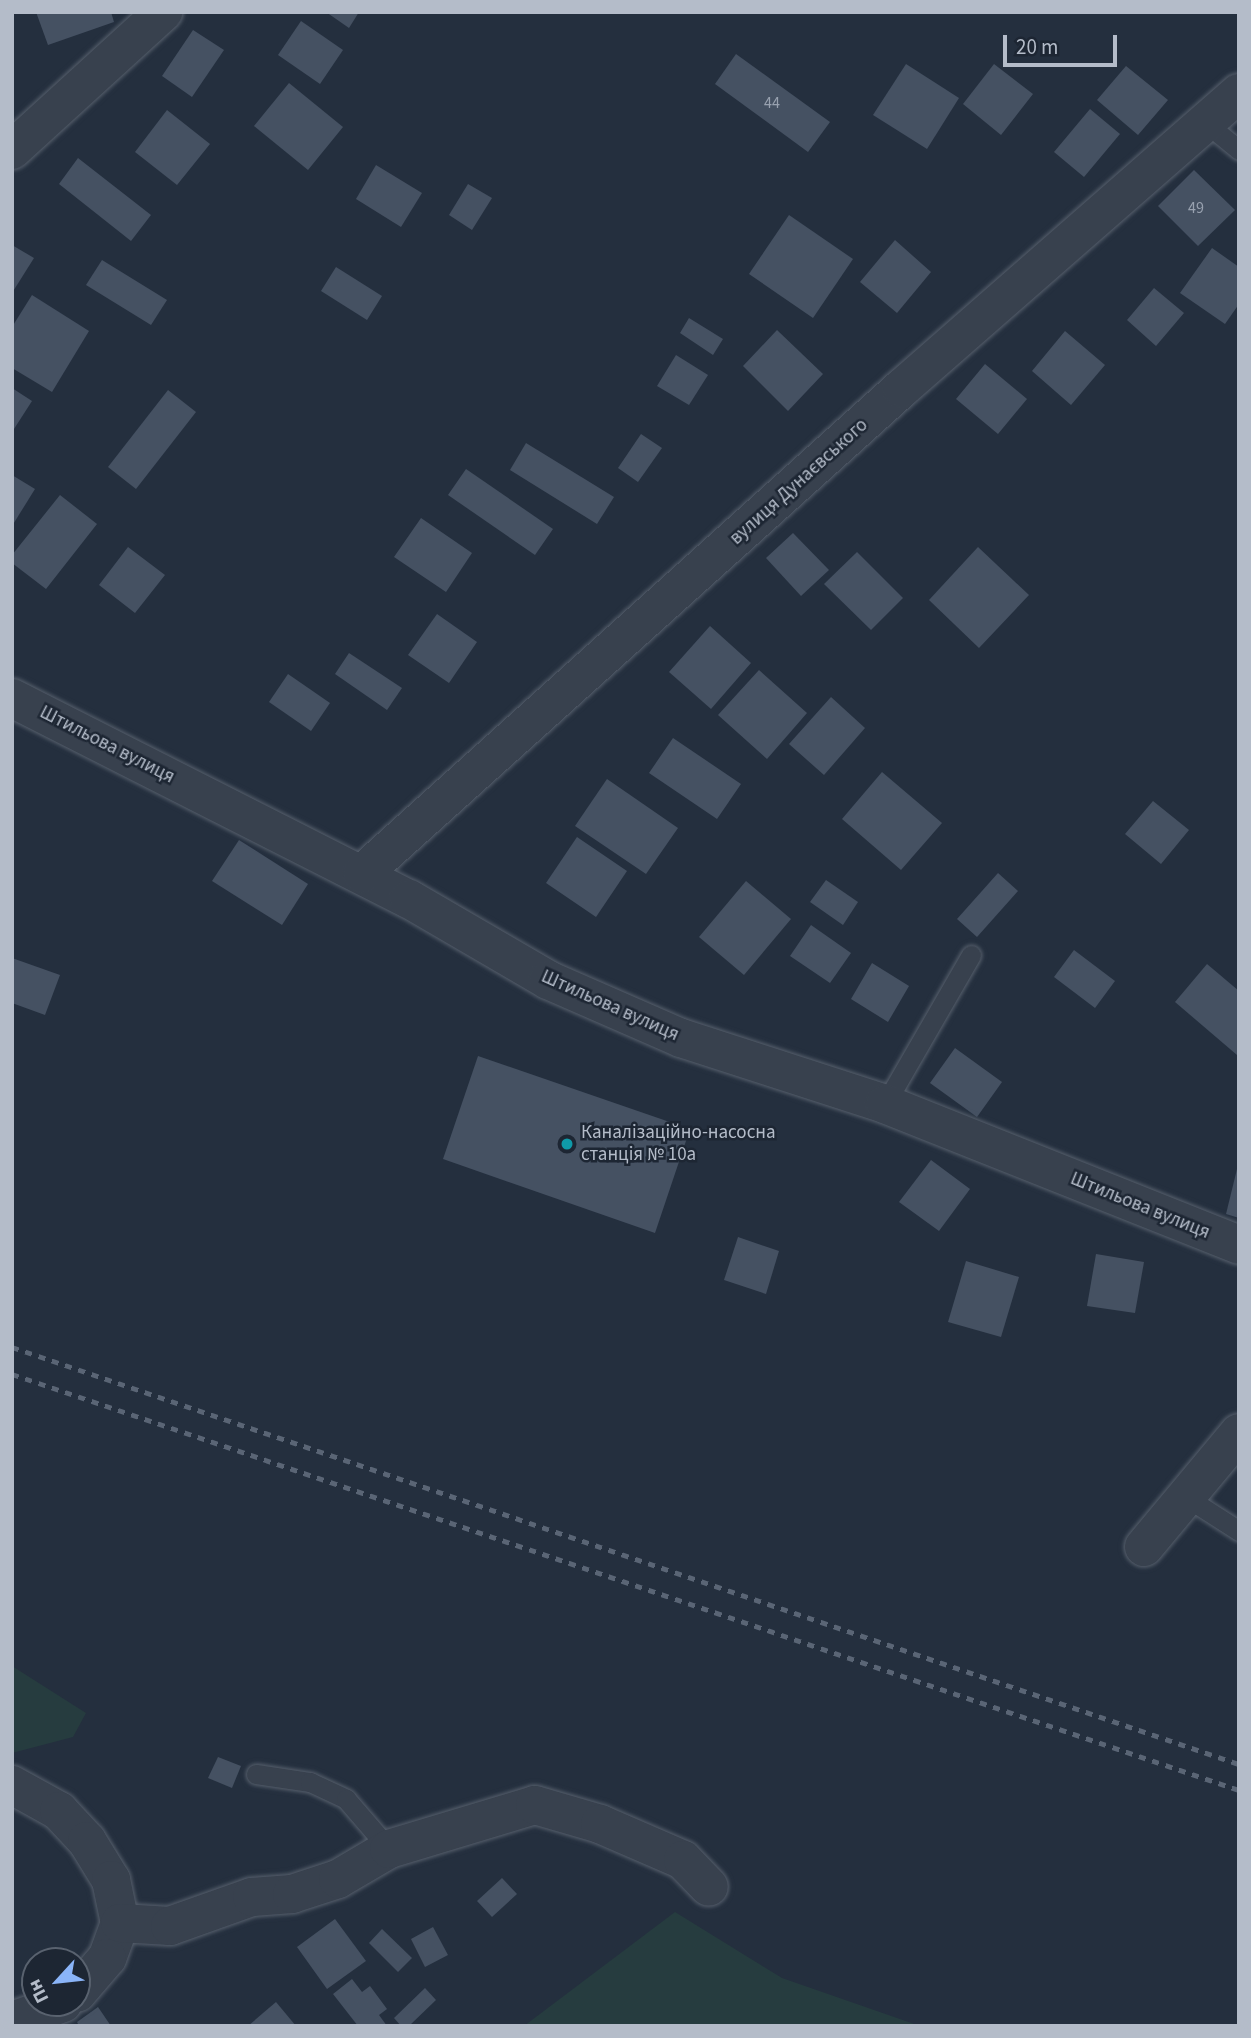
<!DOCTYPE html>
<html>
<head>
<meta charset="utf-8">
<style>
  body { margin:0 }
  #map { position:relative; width:1251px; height:2038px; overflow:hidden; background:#242f3e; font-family:"Source Sans 3",sans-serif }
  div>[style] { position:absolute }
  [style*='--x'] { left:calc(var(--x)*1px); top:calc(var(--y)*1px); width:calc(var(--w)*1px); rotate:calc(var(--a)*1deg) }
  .green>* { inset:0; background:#263c3f }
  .building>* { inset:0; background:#455162 }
  .roads { filter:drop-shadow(0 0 2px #565f6c) drop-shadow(0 0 2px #565f6c) }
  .lane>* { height:19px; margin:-9.5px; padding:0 9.5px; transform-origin:9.5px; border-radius:9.5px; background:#38414e }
  .street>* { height:38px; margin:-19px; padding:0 19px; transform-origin:19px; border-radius:19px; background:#38414e }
  .rail>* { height:5px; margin-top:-2.5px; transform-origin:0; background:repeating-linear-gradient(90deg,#5a6575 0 7px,transparent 0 14px) }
  .dots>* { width:19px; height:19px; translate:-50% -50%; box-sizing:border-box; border:4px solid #1d2633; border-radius:50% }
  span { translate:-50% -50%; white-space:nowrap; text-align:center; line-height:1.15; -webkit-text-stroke:5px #1d2633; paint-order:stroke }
  .number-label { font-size:16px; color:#98a1af }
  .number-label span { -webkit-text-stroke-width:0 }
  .street-label { font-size:19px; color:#b4bcc9 }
  .poi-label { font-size:19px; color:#b4bcc9 }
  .left { translate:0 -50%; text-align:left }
  .frame { position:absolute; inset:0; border:14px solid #b4bcc9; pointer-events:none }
  .north { position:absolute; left:21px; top:1947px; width:70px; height:70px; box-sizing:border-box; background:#1d2633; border:2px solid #59626f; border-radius:50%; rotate:243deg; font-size:19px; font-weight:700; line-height:28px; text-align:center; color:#b4bcc9 }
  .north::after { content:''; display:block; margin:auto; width:24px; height:32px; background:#8ab4f8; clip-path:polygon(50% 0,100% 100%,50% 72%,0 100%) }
  .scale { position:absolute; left:1003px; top:35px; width:114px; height:32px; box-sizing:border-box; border:4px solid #b4bcc9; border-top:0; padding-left:9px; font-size:21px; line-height:24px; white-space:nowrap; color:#b4bcc9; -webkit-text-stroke:5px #1d2633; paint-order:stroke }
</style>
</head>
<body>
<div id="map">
  <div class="green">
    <div style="clip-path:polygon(12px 1666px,86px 1713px,73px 1737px,12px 1753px)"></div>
    <div style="clip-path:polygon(675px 1912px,782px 1978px,920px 2026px,524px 2026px)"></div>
  </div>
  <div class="building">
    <div style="clip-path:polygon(36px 12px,111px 12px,114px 22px,48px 45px)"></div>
    <div style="clip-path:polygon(326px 12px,359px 12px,349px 28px)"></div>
    <div style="clip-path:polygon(301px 21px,343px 50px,320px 84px,278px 55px)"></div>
    <div style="clip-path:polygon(193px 30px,224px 50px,192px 97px,162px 76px)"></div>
    <div style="clip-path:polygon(736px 54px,830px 122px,808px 152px,715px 84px)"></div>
    <div style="clip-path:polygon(906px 64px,959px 98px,927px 149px,873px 115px)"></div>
    <div style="clip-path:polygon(994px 64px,1033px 94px,1001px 135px,963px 104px)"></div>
    <div style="clip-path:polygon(1126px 66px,1168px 100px,1138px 135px,1097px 100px)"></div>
    <div style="clip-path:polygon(289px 83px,343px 127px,308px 170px,254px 126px)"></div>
    <div style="clip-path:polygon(1090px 109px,1120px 134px,1084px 177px,1054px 152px)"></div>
    <div style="clip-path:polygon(167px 110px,210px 144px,177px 185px,135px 152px)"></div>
    <div style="clip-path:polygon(78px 158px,151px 215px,131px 241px,59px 184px)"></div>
    <div style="clip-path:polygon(376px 165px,422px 193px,401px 227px,356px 199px)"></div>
    <div style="clip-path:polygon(1194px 170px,1235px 210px,1198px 246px,1158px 206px)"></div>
    <div style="clip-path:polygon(468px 184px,492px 198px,472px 230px,449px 215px)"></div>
    <div style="clip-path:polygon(789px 215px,853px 259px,813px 318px,749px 274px)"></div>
    <div style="clip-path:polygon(895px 240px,931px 272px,897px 313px,860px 282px)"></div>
    <div style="clip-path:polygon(12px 245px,34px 258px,12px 293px)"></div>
    <div style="clip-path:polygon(1212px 248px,1239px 267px,1239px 304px,1225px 324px,1180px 293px)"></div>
    <div style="clip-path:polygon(102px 260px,167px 300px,151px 325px,86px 285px)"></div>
    <div style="clip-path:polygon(336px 267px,382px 296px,367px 320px,321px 291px)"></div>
    <div style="clip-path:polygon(1154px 288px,1184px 313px,1156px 346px,1127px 320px)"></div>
    <div style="clip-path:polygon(32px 295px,89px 331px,52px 392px,12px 368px,12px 327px)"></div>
    <div style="clip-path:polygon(689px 318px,723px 339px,713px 355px,680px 333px)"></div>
    <div style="clip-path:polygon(777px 330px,823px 374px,788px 411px,743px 366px)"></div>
    <div style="clip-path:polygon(1065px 331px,1105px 365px,1071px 405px,1032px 371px)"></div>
    <div style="clip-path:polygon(676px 355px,708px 375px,689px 405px,657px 386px)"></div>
    <div style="clip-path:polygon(985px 364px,1027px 399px,998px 434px,956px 399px)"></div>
    <div style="clip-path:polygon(12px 388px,32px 401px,14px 429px,12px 428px)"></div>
    <div style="clip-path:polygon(168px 390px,196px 412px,136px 489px,108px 467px)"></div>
    <div style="clip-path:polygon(641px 434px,662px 448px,638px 482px,618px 468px)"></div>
    <div style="clip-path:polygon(526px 443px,614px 497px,597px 524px,510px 470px)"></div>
    <div style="clip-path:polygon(466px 469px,553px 529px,535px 555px,448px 495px)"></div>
    <div style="clip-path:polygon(12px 475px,35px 489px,12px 526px)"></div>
    <div style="clip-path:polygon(60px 495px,97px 524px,46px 589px,12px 563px,12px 555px)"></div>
    <div style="clip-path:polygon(421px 518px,472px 553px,446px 592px,394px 557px)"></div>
    <div style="clip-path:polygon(793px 533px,829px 570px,801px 596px,766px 558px)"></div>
    <div style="clip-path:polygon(128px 547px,165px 575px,135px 613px,99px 585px)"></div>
    <div style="clip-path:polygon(978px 547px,1029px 595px,979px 648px,929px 600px)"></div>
    <div style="clip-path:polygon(857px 552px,903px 598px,871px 630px,824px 584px)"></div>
    <div style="clip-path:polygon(437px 614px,477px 642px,449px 683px,408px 655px)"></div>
    <div style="clip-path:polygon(710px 626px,751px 663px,711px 709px,669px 672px)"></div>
    <div style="clip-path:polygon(349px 653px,402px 688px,387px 710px,335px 674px)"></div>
    <div style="clip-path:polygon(759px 670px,807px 713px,767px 759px,718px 715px)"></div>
    <div style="clip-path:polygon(288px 674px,330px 703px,311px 731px,269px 702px)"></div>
    <div style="clip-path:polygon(831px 697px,865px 728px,824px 775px,789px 744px)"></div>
    <div style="clip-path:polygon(673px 738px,741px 784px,717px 819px,649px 773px)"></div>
    <div style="clip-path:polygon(882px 772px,942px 823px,901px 870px,842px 819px)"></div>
    <div style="clip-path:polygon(607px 779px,678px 828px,646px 874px,575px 826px)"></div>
    <div style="clip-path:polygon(1153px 801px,1189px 830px,1161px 864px,1125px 834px)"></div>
    <div style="clip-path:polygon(577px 837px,627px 871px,596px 917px,546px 883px)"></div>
    <div style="clip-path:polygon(239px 840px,308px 884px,282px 925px,212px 881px)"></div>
    <div style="clip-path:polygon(998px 873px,1018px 891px,977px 937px,957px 919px)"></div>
    <div style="clip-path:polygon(826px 880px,858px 902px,843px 925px,810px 902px)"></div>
    <div style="clip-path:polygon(746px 881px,791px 919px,744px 975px,699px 937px)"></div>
    <div style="clip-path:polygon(811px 925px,851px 953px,830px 983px,790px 956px)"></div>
    <div style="clip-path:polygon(1074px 950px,1115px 981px,1095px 1008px,1054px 977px)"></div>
    <div style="clip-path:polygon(12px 958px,60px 975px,45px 1015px,12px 1003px)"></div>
    <div style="clip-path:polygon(872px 963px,909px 986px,888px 1022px,851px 999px)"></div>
    <div style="clip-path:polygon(1207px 964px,1239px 991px,1237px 1055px,1175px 1002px)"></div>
    <div style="clip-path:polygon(955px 1048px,1002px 1082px,977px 1117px,930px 1083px)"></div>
    <div style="clip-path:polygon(478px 1056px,690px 1129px,655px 1233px,443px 1159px)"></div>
    <div style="clip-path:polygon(931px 1160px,970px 1189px,939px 1231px,899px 1202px)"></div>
    <div style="clip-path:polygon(1238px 1165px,1239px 1165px,1239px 1218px,1226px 1214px)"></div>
    <div style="clip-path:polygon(738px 1237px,779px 1251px,766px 1294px,724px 1280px)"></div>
    <div style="clip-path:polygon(1096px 1254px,1144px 1262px,1135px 1313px,1087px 1306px)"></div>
    <div style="clip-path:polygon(966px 1261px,1019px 1277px,1001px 1337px,948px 1322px)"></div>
    <div style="clip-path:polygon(218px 1757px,241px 1766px,232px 1788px,208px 1778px)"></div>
    <div style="clip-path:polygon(502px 1878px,517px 1894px,492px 1917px,477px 1901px)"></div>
    <div style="clip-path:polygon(335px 1919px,366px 1961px,327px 1989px,297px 1947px)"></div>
    <div style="clip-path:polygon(433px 1927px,448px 1955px,425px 1967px,411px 1939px)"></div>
    <div style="clip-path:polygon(382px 1929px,412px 1958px,398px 1972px,369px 1943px)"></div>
    <div style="clip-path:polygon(352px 1979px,362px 1992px,370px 1986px,387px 2009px,379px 2015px,387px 2026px,358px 2026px,333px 1994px)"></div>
    <div style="clip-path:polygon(425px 1988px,436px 2000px,409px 2026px,401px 2026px,394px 2018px)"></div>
    <div style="clip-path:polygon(276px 2002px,296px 2026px,248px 2026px)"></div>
    <div style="clip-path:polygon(98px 2007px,111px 2026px,79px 2026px,77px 2022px)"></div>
  </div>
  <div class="roads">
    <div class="lane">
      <div style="--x:1206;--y:123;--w:43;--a:39.3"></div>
      <div style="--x:885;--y:1104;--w:172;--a:-60"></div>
      <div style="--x:1186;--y:1497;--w:63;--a:32.7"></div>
      <div style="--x:256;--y:1774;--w:55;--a:8.4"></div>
      <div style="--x:310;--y:1782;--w:40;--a:25"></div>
      <div style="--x:346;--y:1799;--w:66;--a:49.3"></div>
    </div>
    <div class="street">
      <div style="--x:12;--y:150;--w:205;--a:-42.4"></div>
      <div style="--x:12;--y:698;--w:445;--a:26.9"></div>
      <div style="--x:409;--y:899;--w:161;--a:30.2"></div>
      <div style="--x:548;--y:980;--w:145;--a:23.6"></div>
      <div style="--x:681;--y:1038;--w:214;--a:17.9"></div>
      <div style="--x:885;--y:1104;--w:381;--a:21.7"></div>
      <div style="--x:362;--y:874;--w:726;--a:-41.99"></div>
      <div style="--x:902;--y:388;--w:448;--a:-41.2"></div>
      <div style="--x:1144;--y:1547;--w:148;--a:-50.2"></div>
      <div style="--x:12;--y:1785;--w:54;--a:29"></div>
      <div style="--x:59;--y:1811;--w:41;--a:47"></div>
      <div style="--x:87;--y:1841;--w:46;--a:58.4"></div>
      <div style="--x:111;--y:1880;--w:44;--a:78.2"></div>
      <div style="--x:120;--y:1923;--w:37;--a:110"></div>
      <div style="--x:107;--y:1958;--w:46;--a:130.6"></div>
      <div style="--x:120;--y:1923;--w:50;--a:3.4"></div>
      <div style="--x:170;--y:1926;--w:87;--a:-19.5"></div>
      <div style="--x:252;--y:1897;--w:40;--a:-4.3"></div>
      <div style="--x:292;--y:1894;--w:48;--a:-18.1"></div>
      <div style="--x:338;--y:1879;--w:59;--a:-30.5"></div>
      <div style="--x:389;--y:1849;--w:152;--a:-16.8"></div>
      <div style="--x:535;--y:1805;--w:68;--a:16.3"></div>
      <div style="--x:600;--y:1824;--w:90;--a:23.4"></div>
      <div style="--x:683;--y:1860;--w:37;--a:46"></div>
      <div style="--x:12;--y:2021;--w:54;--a:-19.4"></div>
    </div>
  </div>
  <div class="rail">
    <div style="--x:12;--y:1347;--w:1296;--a:18.77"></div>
    <div style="--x:12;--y:1374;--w:1296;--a:18.73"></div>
  </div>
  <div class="dots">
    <div style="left:567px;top:1144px;background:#0f9aa8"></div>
  </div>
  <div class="number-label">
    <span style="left:772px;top:103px">44</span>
    <span style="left:1196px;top:208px">49</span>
  </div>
  <div class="street-label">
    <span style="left:799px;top:482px;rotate:-42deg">вулиця Дунаєвського</span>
    <span style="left:107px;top:745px;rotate:27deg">Штильова вулиця</span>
    <span style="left:610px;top:1006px;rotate:24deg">Штильова вулиця</span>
    <span style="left:1140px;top:1206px;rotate:22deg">Штильова вулиця</span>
  </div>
  <div class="poi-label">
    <span class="left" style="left:581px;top:1144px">Каналізаційно-насосна<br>станція № 10а</span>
  </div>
  <div class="frame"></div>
  <div class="north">Пн</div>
  <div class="scale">20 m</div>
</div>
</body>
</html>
